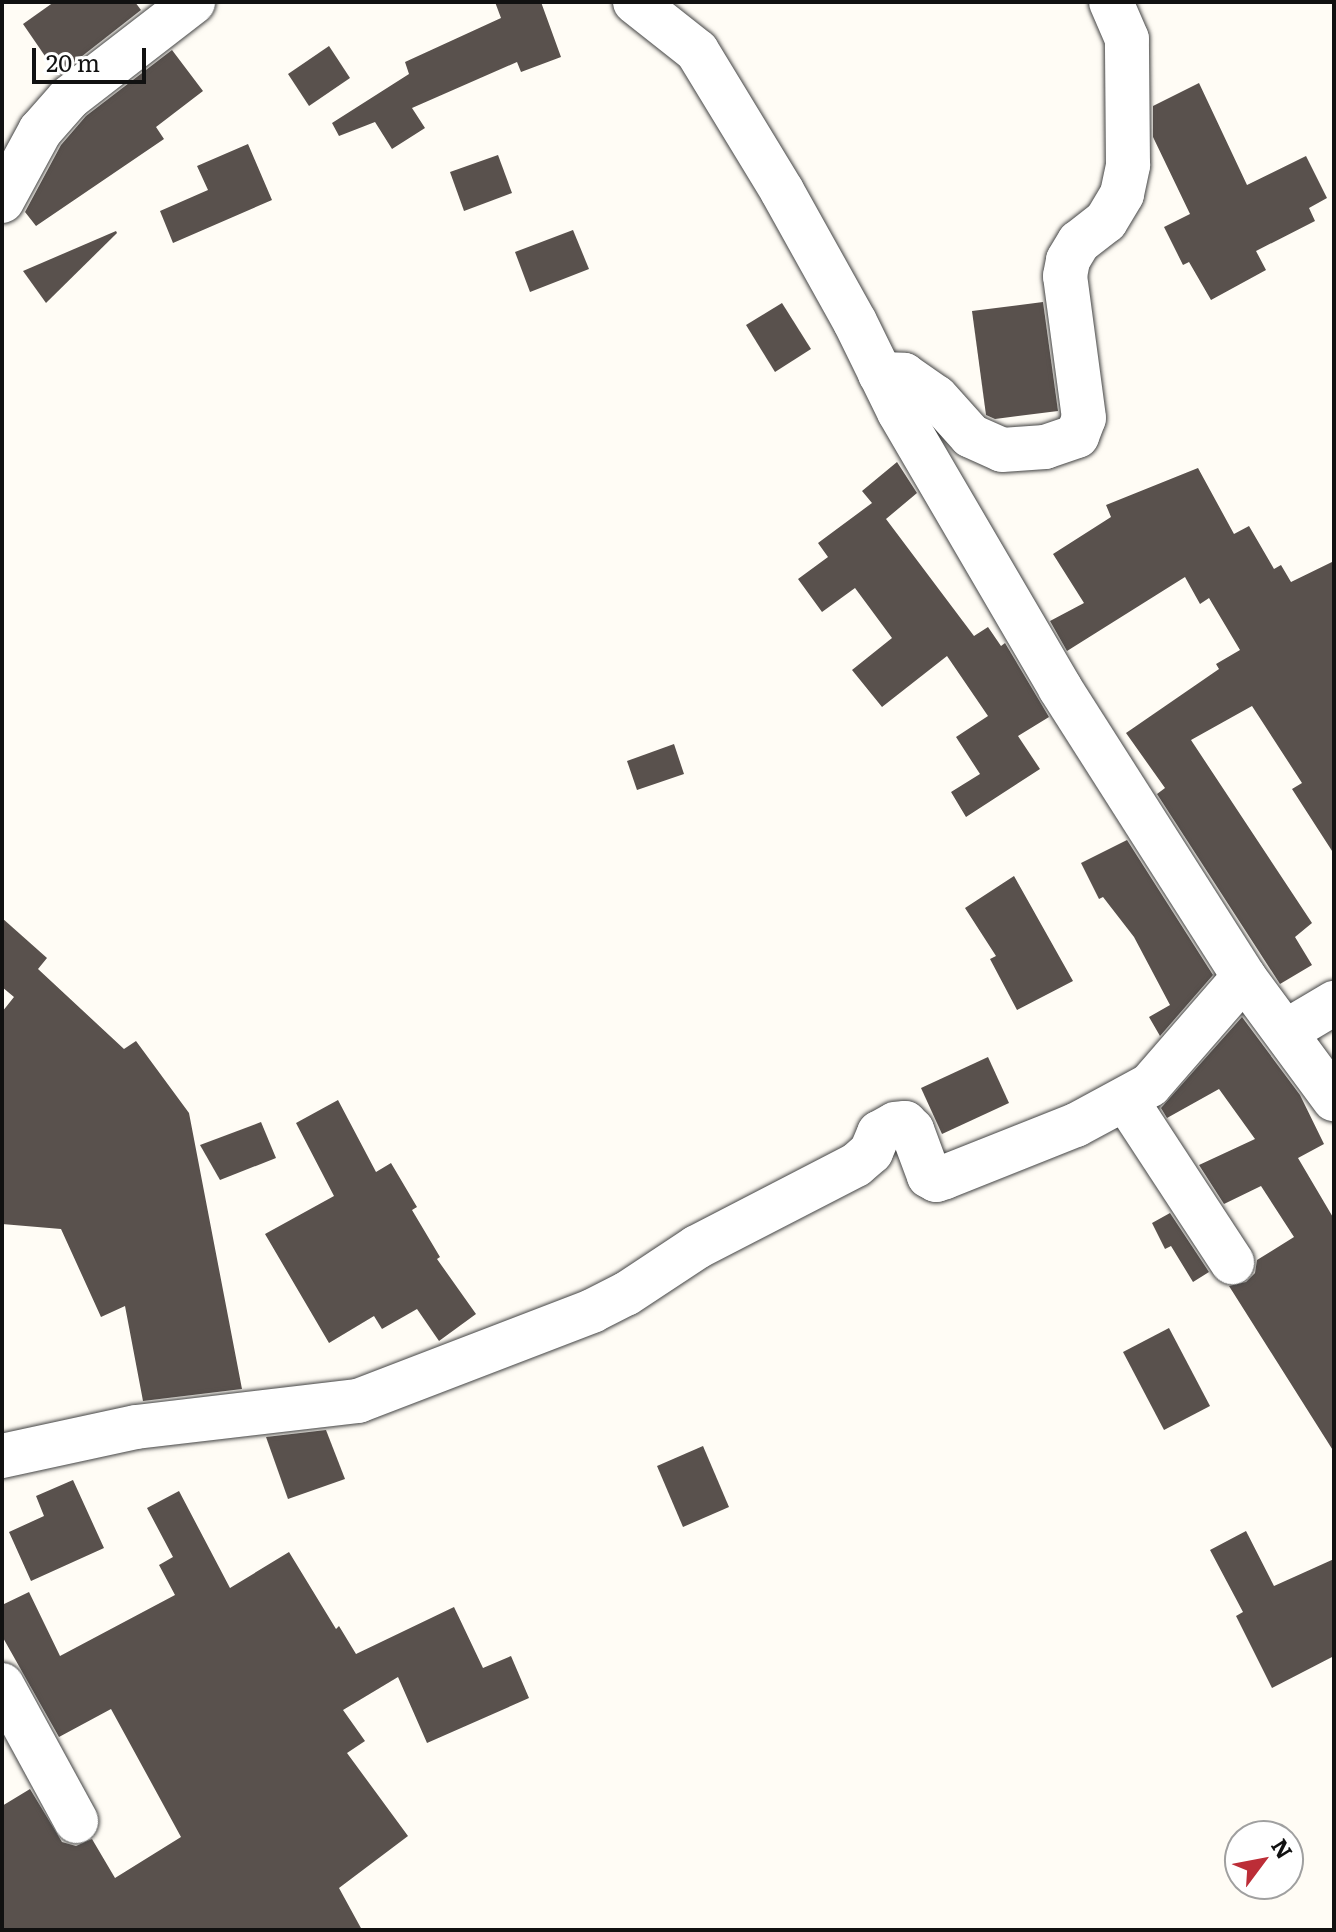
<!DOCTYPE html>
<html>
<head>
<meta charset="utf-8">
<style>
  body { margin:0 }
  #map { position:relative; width:1336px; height:1932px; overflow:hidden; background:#fffcf5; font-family:Literata,serif }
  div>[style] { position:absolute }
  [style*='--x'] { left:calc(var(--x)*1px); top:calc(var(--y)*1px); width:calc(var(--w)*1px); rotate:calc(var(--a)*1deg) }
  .building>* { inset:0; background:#59514d }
  .roads { filter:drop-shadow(0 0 2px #444) drop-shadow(0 0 2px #444) }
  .minor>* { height:44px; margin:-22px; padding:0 22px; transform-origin:22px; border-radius:22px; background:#fff }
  span { translate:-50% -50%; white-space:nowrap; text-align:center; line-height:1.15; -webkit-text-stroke:8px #fff; paint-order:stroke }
  .frame { position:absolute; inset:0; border:4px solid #111; pointer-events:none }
  .north { position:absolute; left:1224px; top:1820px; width:80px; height:80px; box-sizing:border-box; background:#fff; border:2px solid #a0a0a0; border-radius:50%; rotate:58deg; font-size:22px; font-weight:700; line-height:32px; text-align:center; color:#111 }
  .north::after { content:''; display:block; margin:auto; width:28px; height:36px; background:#bc2d37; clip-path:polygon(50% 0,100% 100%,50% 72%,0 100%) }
  .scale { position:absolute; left:32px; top:48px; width:114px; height:36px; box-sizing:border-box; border:4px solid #111; border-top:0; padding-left:10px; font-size:24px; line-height:28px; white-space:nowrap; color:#111; -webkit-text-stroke:6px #fff; paint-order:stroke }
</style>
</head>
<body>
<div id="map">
  <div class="building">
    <div style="clip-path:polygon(54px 2px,135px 2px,141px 10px,58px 75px,23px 24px)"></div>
    <div style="clip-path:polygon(495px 2px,541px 2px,561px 57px,521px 72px,517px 62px,412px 108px,425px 128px,392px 149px,375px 122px,339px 136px,332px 123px,409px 74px,405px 62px,501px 18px)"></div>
    <div style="clip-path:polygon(329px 46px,350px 78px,309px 106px,288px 74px)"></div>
    <div style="clip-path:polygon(172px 50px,203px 91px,156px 127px,164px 139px,36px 226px,25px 212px,61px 145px,86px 116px)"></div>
    <div style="clip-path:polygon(1199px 83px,1247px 185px,1306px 156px,1327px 198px,1309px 208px,1315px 221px,1256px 251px,1266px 270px,1211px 300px,1189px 262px,1183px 265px,1164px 227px,1190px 214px,1153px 137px,1153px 106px)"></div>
    <div style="clip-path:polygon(248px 144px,272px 200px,173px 243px,160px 211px,208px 190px,197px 166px)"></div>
    <div style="clip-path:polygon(498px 155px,512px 193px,464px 211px,450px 172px)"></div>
    <div style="clip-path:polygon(573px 230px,589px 269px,530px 292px,515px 252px)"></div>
    <div style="clip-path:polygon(116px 231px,117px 233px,46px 303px,23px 271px)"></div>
    <div style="clip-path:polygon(1043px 302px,1058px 411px,995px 419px,986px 415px,972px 311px)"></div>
    <div style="clip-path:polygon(782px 303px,811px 349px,775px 372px,746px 325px)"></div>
    <div style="clip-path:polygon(897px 462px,917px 493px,886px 519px,974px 636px,988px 627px,1001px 646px,1005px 643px,1049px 717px,1018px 736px,1040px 769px,966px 817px,951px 792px,980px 774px,956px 737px,988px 716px,947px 656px,882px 707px,852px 670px,892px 638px,855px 588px,822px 612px,798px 579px,828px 557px,818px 543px,872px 503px,862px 491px)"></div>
    <div style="clip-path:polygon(1198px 468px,1234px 534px,1249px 526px,1274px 569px,1281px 565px,1291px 582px,1334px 561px,1334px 854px,1292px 789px,1302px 783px,1252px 706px,1191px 740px,1312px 923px,1295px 937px,1312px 965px,1280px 984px,1157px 794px,1165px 788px,1126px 733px,1219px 669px,1216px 664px,1240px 650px,1209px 598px,1200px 604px,1185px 577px,1067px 651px,1050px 621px,1084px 603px,1053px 554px,1111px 517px,1106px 505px)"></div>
    <div style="clip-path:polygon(674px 744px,684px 774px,637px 790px,627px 761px)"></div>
    <div style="clip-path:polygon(1127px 840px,1213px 975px,1160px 1036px,1149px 1017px,1170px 1005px,1134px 937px,1103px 897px,1099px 899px,1081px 863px)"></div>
    <div style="clip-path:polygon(1014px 876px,1073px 981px,1017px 1010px,990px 959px,996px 956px,965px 908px)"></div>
    <div style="clip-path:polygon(2px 918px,47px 958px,38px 969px,124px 1049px,136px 1041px,189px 1113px,242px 1389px,143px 1401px,125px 1306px,101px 1317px,61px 1229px,2px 1224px,2px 1012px,14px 997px,2px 987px)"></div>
    <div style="clip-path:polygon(1242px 1017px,1300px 1095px,1324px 1144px,1298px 1158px,1334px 1219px,1334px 1452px,1229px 1286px,1246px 1282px,1255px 1273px,1257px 1260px,1294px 1237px,1261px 1186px,1224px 1204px,1199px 1165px,1255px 1139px,1219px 1089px,1167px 1118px,1161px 1108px)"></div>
    <div style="clip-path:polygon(988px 1057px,1009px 1103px,942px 1134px,921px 1088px)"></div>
    <div style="clip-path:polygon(338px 1100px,376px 1172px,391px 1163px,417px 1207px,412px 1210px,440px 1257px,437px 1259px,476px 1314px,439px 1341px,417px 1309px,382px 1329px,374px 1316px,329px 1343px,265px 1234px,334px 1196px,296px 1123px)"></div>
    <div style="clip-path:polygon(261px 1122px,276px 1158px,220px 1180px,200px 1145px)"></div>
    <div style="clip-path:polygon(1170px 1213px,1209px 1272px,1193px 1282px,1171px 1246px,1165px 1249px,1152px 1223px)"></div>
    <div style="clip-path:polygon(1169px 1328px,1210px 1406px,1164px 1430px,1123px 1352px)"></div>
    <div style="clip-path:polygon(326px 1430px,345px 1479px,288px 1499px,266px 1437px)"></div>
    <div style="clip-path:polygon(703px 1446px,729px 1507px,683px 1527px,657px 1466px)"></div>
    <div style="clip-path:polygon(73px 1480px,104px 1548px,31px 1581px,9px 1532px,44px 1516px,36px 1496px)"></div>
    <div style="clip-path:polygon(179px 1491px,230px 1588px,289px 1552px,336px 1629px,339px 1626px,356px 1654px,454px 1607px,483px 1668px,511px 1656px,529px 1698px,427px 1743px,398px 1677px,343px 1710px,365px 1741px,347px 1753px,408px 1836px,339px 1888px,362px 1930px,2px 1930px,2px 1806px,30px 1789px,62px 1842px,76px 1846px,92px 1839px,115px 1878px,181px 1837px,111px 1709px,59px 1737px,2px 1636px,2px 1605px,29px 1592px,60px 1656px,175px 1595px,159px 1565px,173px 1557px,147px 1508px)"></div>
    <div style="clip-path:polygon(1246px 1531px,1274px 1586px,1334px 1559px,1334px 1656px,1272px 1688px,1236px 1616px,1243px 1612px,1210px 1550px)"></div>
  </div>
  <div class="roads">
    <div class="minor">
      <div style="--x:635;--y:2;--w:79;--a:38.3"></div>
      <div style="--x:697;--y:51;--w:164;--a:58.7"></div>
      <div style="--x:782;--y:191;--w:150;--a:60.9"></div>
      <div style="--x:855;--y:322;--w:100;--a:63.9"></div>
      <div style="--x:899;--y:412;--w:320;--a:59.7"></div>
      <div style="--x:1060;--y:688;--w:343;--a:57.5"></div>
      <div style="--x:1244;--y:977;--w:152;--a:53.6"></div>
      <div style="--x:2;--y:201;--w:80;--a:-61.5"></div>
      <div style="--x:40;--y:131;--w:44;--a:-48.7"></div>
      <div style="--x:69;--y:98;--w:157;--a:-37.7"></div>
      <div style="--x:880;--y:374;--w:24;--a:2"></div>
      <div style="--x:904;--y:375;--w:39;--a:35"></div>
      <div style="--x:936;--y:397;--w:52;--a:48.1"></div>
      <div style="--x:971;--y:436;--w:34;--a:24"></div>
      <div style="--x:1002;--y:450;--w:43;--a:-4"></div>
      <div style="--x:1045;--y:447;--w:34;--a:-19"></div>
      <div style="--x:1077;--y:436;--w:19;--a:-69"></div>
      <div style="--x:1084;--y:418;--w:143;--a:-97.6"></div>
      <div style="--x:1065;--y:276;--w:16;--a:-79"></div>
      <div style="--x:1068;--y:260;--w:21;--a:-59"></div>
      <div style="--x:1079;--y:242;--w:34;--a:-38"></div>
      <div style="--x:1106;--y:221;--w:31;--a:-59"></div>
      <div style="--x:1122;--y:194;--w:30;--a:-78"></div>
      <div style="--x:1128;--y:165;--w:126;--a:-90.5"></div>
      <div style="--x:1127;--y:39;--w:40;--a:-113.4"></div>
      <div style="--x:1287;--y:1031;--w:55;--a:-30.8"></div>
      <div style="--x:1126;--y:1100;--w:194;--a:56.8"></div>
      <div style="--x:2;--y:1456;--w:137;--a:-12.2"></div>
      <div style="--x:136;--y:1427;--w:224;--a:-6.7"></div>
      <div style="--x:358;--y:1401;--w:251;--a:-21"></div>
      <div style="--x:592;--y:1311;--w:38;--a:-27"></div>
      <div style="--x:626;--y:1294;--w:85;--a:-33.5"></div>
      <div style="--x:697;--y:1247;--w:179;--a:-27.3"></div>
      <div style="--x:856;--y:1165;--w:20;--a:-41"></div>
      <div style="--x:871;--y:1152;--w:21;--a:-67"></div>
      <div style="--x:879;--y:1133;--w:18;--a:-29"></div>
      <div style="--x:895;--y:1124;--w:10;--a:-6"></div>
      <div style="--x:905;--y:1123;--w:10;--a:45"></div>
      <div style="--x:912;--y:1130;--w:49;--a:69.7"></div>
      <div style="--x:929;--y:1176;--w:8;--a:30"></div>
      <div style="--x:936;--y:1180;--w:9;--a:-18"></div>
      <div style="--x:945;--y:1177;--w:141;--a:-21.7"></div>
      <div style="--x:1076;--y:1125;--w:84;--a:-28.4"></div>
      <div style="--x:1150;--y:1085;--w:143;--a:-49"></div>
      <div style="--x:2;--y:1685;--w:155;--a:61.4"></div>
    </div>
  </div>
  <div class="frame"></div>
  <div class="north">N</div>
  <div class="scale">20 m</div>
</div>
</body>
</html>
